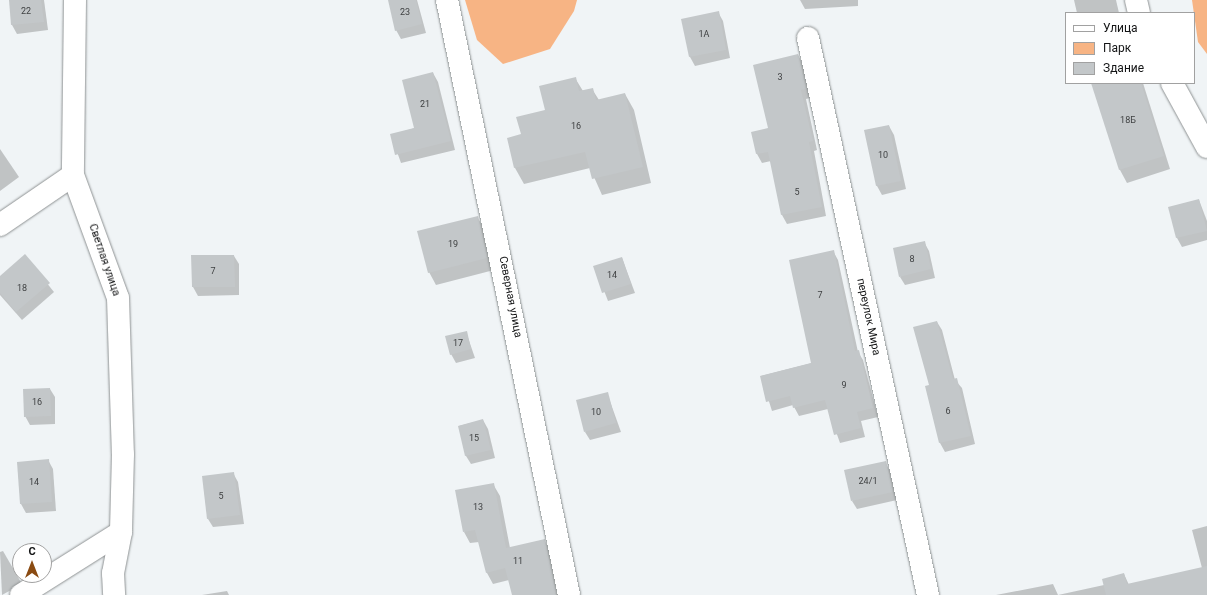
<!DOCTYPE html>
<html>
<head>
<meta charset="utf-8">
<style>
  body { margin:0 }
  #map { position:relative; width:1207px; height:595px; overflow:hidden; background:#f0f4f6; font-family:Roboto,sans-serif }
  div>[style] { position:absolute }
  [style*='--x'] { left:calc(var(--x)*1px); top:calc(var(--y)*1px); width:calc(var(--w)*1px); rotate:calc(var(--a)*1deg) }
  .green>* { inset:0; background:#f7b484 }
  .shadow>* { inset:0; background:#0003 }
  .building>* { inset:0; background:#c3c7c9 }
  .roads { filter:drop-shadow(0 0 1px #8e9293) drop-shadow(0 0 1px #8e9293) }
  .street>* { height:22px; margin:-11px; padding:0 11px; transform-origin:11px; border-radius:11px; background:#fff }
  span { translate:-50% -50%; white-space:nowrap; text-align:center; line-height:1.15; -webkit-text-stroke:3.5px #fff; paint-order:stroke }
  .number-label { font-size:9px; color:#3f4142 }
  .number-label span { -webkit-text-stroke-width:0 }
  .street-label { font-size:11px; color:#131415 }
  .legend { position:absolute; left:1065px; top:12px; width:130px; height:72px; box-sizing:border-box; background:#fff; border:1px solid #a1a1a1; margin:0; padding:5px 7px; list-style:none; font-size:12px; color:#131415 }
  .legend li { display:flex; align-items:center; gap:8px; height:20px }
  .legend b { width:20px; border:1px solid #a1a1a1 }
  .north { position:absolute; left:12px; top:543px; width:40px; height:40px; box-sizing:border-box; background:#fff; border:1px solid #a1a1a1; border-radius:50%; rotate:0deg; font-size:11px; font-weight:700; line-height:16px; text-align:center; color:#131415 }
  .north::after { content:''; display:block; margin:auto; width:14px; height:18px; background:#8a4b12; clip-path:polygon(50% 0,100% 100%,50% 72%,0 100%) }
</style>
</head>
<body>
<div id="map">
  <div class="green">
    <div style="clip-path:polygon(465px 0,577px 0,574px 11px,550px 49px,503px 64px,477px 40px)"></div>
    <div style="clip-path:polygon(1192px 0,1207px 0,1207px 54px,1198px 42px)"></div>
  </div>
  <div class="shadow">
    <div style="clip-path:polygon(10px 0,44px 0,48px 30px,17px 34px,12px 25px)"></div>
    <div style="clip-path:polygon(393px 0,417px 0,426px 33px,401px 39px,396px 30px)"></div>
    <div style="clip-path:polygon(858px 0,858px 6px,805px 9px,800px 0)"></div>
    <div style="clip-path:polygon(1074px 0,1116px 0,1119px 13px,1077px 13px)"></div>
    <div style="clip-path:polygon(718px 12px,723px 21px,730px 58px,695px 66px,690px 57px,683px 20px)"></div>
    <div style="clip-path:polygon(798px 55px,803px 64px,810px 98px,806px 99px,817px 150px,814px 151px,826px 216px,787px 224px,782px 215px,771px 161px,762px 163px,757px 154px,752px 133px,769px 129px)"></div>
    <div style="clip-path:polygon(433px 73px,438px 82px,455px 150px,401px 163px,391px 135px,415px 128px)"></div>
    <div style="clip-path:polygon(575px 78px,583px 91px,592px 89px,599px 100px,625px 94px,634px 110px,651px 183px,602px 195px,590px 168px,524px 184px,515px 168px,508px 139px,522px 135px)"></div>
    <div style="clip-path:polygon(1092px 83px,1143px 83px,1170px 169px,1127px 183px,1120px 170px)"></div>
    <div style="clip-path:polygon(889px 126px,894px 135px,906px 189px,882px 195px,877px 186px,866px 131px)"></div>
    <div style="clip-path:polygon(0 149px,19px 177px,0 191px)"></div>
    <div style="clip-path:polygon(1199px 200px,1207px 221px,1207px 240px,1182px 247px,1177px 238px,1169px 208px)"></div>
    <div style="clip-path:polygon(477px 217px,485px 229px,494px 270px,436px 285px,429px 272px)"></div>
    <div style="clip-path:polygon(924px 242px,929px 251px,935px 278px,905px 285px,900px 277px)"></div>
    <div style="clip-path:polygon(833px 251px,838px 260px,858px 352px,863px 360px,878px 417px,861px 421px,865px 437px,840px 443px,828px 409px,799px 416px,793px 405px,772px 411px,761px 376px,812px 363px)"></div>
    <div style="clip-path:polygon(25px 256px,54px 292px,22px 320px,0 295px,0 277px)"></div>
    <div style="clip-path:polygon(192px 256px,234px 256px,239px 264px,239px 295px,198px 296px,193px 287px)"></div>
    <div style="clip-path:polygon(622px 258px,635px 293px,608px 301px,595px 267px)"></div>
    <div style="clip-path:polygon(937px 322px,942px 330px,955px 380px,962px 388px,975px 444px,945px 452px,940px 443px,926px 387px,930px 386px)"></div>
    <div style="clip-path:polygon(466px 332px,475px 358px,456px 363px,451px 354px)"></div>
    <div style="clip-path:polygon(50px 389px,55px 397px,55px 424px,30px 425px,25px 416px)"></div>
    <div style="clip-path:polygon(607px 393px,621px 432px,590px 440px,585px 432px)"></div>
    <div style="clip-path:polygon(483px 420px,488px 429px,495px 458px,471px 464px,466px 456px,459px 426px)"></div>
    <div style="clip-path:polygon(48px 460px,53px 469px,56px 511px,26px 513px,21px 504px,18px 463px)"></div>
    <div style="clip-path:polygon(885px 462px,890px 471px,897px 500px,857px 509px,852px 501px)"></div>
    <div style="clip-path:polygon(233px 473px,238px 482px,244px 524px,213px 527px,208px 519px)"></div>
    <div style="clip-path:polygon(493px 484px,500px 496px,510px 548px,544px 540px,551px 551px,560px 595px,513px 595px,509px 580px,493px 584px,487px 573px,479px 542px,470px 543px,464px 532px)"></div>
    <div style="clip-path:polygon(1207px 526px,1207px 595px,996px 595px,1053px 584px,1058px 595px,1104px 585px,1124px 574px,1129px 585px,1202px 568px,1192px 530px)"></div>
    <div style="clip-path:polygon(3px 551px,22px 584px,2px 595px,0 552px)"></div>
    <div style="clip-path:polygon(227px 591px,229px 595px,202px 595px)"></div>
  </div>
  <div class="building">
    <div style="clip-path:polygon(9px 0,41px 0,44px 22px,11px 25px)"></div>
    <div style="clip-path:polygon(388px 0,416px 0,422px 24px,395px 31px)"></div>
    <div style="clip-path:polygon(719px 11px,726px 50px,689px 57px,681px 19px)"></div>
    <div style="clip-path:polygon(798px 54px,806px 89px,801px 90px,813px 141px,809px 142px,822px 207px,781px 215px,768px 152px,756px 154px,751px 132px,768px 128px,753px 65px)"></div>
    <div style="clip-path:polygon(433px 72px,451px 141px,395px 155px,390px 134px,414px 128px,402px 80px)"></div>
    <div style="clip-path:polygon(576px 77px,579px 91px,593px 88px,596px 100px,625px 93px,643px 167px,592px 179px,585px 152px,514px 168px,507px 138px,521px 134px,516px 117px,545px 110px,539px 86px)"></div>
    <div style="clip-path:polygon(1091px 83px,1141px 83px,1164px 156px,1119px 170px)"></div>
    <div style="clip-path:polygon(889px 125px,901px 181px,876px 186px,864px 130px)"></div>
    <div style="clip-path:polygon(1199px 199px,1207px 231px,1176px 238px,1168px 207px)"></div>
    <div style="clip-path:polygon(478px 216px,487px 258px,428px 273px,417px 231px)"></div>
    <div style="clip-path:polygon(925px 241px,931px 269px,899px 277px,893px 248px)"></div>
    <div style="clip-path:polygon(834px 250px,855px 351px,859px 350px,873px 408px,857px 412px,861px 428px,834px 435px,825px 400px,793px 408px,790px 396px,766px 402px,760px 376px,811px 363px,789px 260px)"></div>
    <div style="clip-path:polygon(25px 254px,50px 283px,16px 312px,0 293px,0 276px)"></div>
    <div style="clip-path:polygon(191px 255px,234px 255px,235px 287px,192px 287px)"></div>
    <div style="clip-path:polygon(622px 257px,631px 284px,602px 293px,593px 266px)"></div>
    <div style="clip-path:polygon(937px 321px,953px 379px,957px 378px,971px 436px,939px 443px,925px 386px,929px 385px,913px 327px)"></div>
    <div style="clip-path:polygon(467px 331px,471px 349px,450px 355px,445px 336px)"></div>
    <div style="clip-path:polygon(50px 388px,51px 416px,24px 417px,23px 389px)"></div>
    <div style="clip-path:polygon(608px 392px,616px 423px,584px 432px,576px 400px)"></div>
    <div style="clip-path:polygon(483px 419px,491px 450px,465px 456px,458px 426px)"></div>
    <div style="clip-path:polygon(49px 459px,52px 502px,20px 504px,17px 462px)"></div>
    <div style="clip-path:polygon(886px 461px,893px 492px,851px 501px,844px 470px)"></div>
    <div style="clip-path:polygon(234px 472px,240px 515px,207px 519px,202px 476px)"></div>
    <div style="clip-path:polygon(494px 483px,506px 548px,545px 539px,556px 595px,512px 595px,505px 568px,486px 573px,475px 530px,463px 532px,455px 490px)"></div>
    <div style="clip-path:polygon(1207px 566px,1207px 595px,1106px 595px,1102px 579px,1124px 573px,1127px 584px)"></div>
  </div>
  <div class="roads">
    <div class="street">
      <div style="--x:75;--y:0;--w:175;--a:90.7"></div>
      <div style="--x:73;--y:175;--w:131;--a:69.9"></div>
      <div style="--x:118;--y:298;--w:156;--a:88.2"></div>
      <div style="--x:123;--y:454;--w:78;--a:91.5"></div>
      <div style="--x:121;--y:532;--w:42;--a:101"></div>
      <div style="--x:113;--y:573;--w:22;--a:87"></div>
      <div style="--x:447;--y:0;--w:607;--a:78.41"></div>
      <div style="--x:1136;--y:0;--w:13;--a:77"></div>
      <div style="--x:808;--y:38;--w:570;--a:77.84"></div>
      <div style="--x:1172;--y:83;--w:73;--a:61.3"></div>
      <div style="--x:0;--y:225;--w:88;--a:-34.4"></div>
      <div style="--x:21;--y:595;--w:118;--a:-32.2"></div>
    </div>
  </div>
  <div class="number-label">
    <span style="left:26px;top:11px">22</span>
    <span style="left:405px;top:12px">23</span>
    <span style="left:704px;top:34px">1А</span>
    <span style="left:780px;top:77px">3</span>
    <span style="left:425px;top:104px">21</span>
    <span style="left:1128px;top:120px">18Б</span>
    <span style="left:576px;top:126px">16</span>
    <span style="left:883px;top:155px">10</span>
    <span style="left:797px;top:192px">5</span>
    <span style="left:453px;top:244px">19</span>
    <span style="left:912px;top:259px">8</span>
    <span style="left:213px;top:271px">7</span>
    <span style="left:612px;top:275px">14</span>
    <span style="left:22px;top:288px">18</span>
    <span style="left:820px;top:295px">7</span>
    <span style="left:458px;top:343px">17</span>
    <span style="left:844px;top:385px">9</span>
    <span style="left:37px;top:402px">16</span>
    <span style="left:948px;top:411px">6</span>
    <span style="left:596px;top:412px">10</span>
    <span style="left:474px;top:438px">15</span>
    <span style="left:868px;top:481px">24/1</span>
    <span style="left:34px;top:482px">14</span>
    <span style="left:221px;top:496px">5</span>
    <span style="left:478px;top:507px">13</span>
    <span style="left:518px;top:561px">11</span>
  </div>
  <div class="street-label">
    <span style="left:104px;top:260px;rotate:71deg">Светлая улица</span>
    <span style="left:510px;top:297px;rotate:79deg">Северная улица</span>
    <span style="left:868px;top:317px;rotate:78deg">переулок Мира</span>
  </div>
  <ul class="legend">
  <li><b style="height:5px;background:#fff"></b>Улица</li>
  <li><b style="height:11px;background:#f7b484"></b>Парк</li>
  <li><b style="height:11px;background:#c3c7c9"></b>Здание</li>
  </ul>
  <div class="north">С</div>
</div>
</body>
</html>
